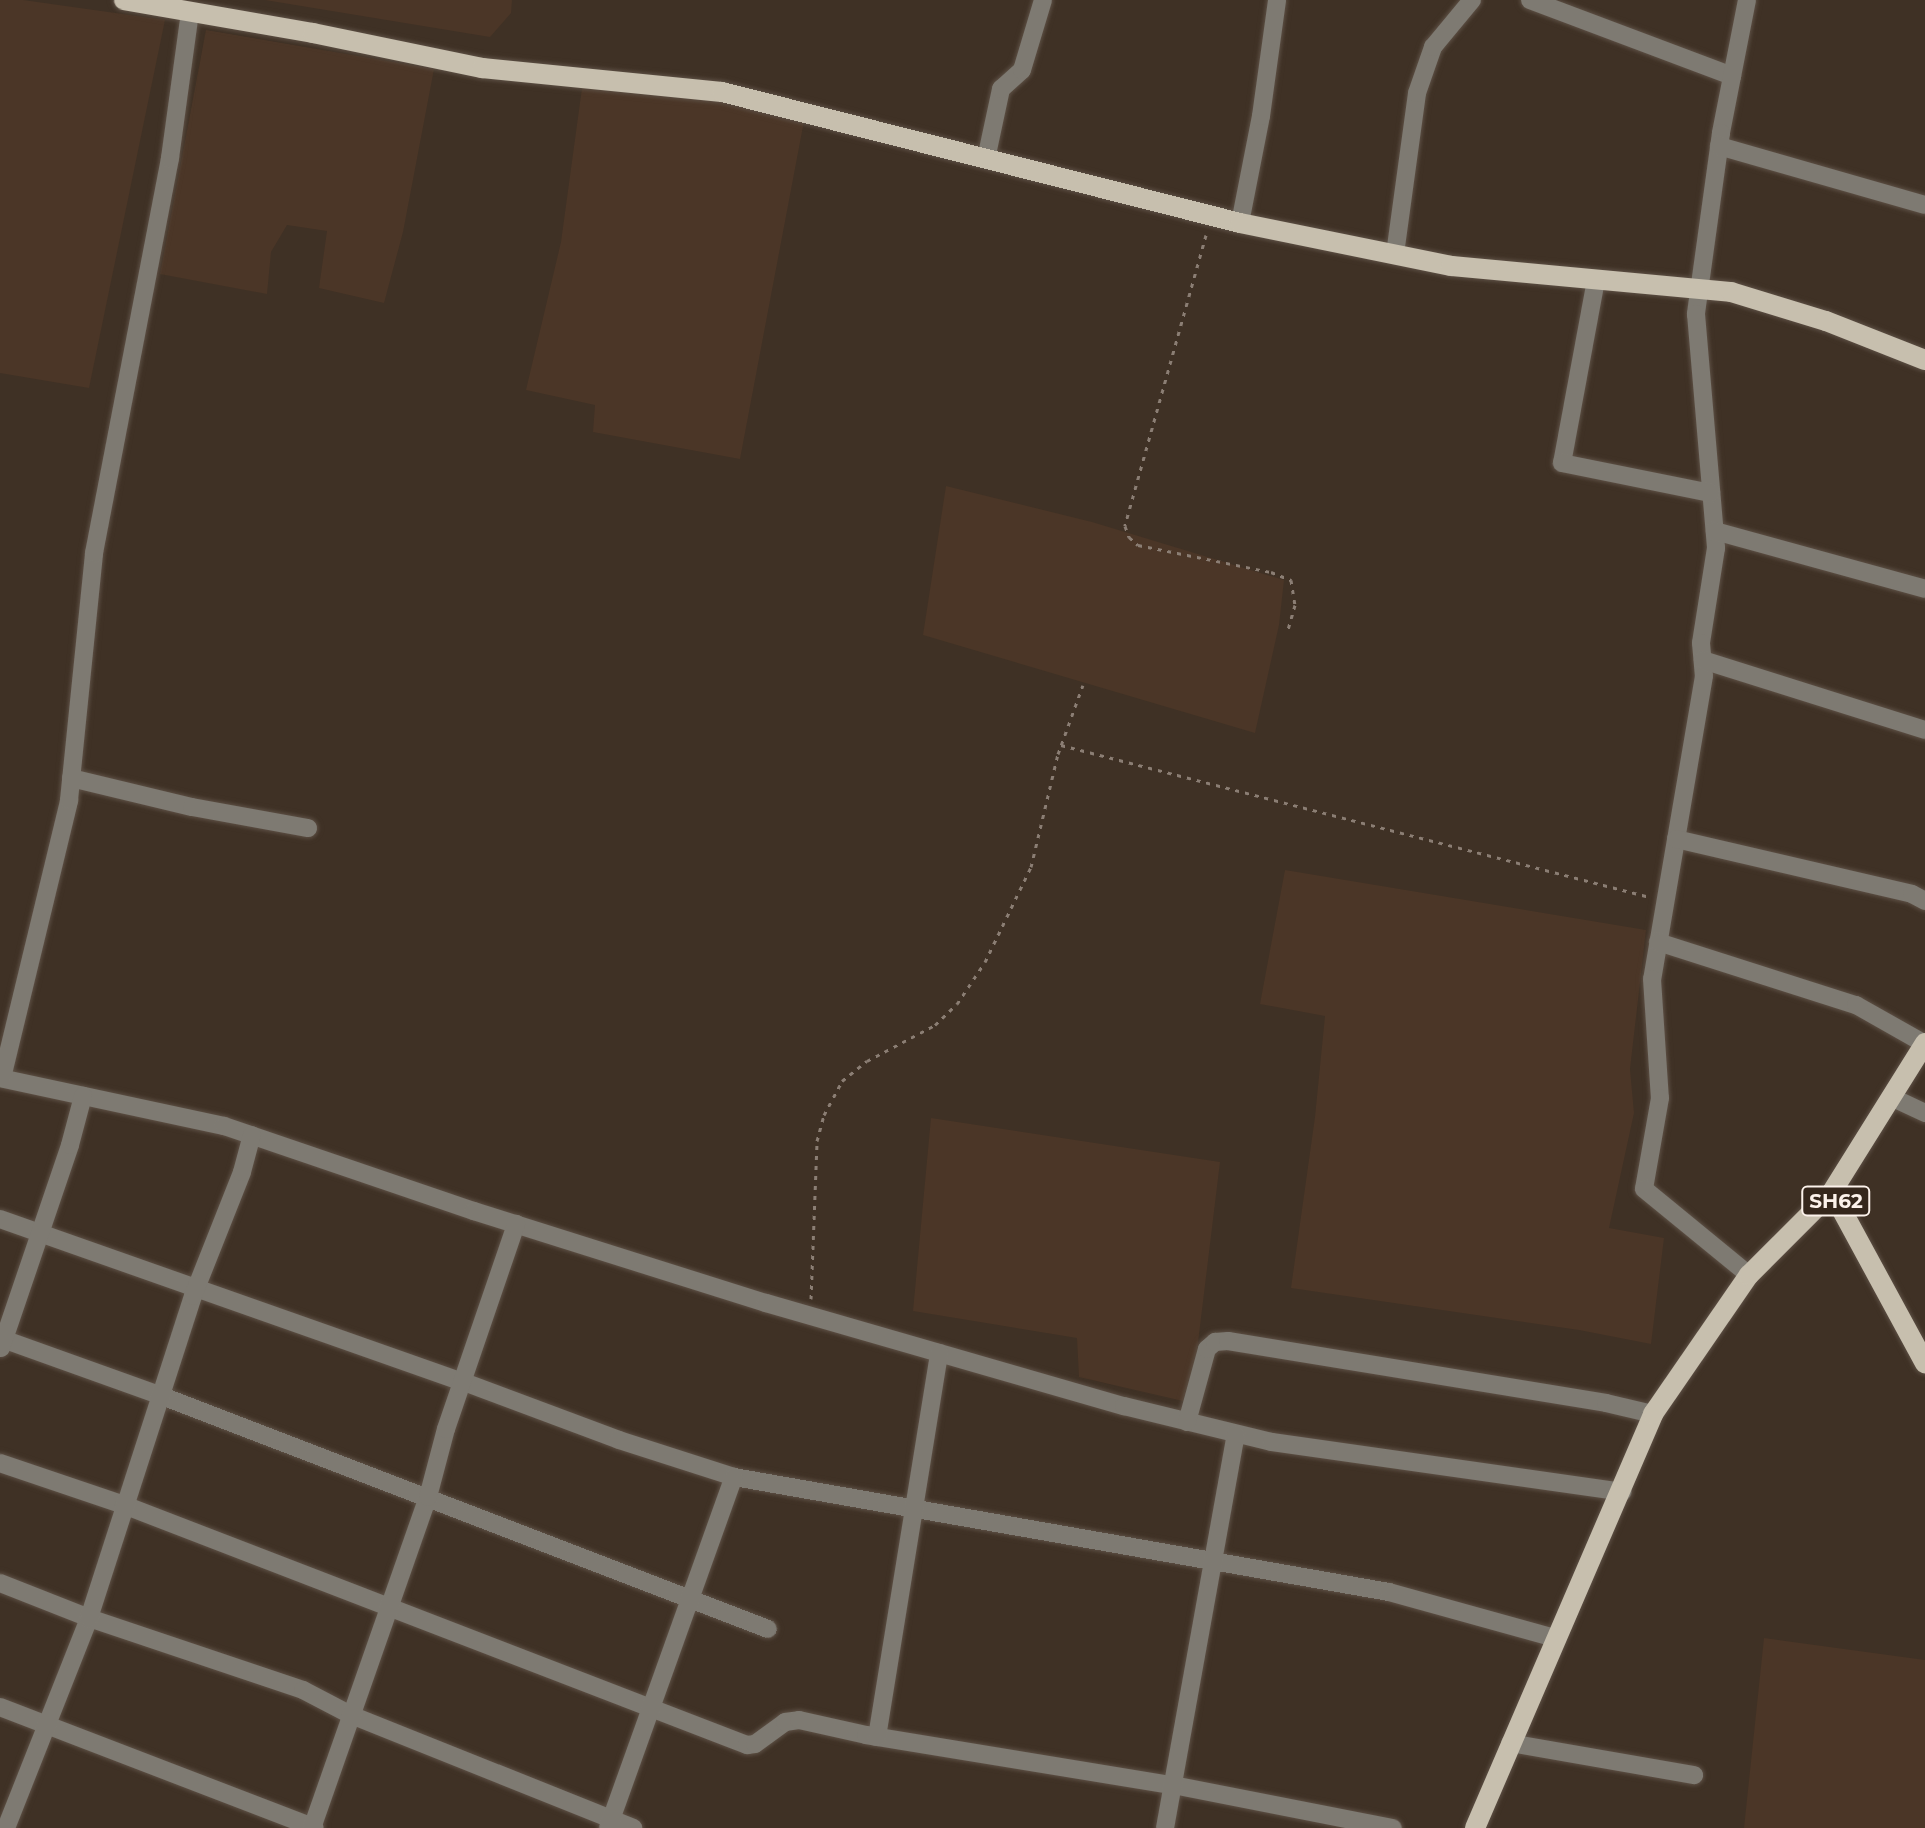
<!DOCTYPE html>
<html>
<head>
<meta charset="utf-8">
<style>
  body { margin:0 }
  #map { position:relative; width:1925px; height:1828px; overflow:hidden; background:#3f3125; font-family:Montserrat,sans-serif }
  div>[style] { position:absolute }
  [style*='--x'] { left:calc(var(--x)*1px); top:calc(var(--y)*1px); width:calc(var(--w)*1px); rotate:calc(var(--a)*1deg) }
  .built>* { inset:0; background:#4b3627 }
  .path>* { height:3px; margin-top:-1.5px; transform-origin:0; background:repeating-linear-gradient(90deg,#8b7e74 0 4px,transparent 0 10px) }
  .roads { filter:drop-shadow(0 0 2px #5d5045) drop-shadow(0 0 2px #5d5045) }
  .minor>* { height:18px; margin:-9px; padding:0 9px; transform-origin:9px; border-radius:9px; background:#7e7a72 }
  .major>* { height:20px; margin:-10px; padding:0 10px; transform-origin:10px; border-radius:10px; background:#c7bfae }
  span { translate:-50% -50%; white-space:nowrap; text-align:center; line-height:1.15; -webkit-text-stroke:6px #35271c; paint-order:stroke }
  .shield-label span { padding:2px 6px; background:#35271c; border:2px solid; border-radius:6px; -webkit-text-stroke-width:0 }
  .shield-label { font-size:20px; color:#fcf2eb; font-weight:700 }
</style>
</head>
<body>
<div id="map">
  <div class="built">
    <div style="clip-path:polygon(0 0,23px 0,165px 20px,89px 388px,0 373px)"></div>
    <div style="clip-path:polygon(265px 0,512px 0,511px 13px,490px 37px)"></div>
    <div style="clip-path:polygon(206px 30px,434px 69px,403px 232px,384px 303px,319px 288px,327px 231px,287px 225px,271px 252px,267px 294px,160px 274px)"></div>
    <div style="clip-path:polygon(582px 88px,718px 101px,804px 121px,740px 459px,593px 432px,595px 405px,526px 390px,561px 242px)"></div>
    <div style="clip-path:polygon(946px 486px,1092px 522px,1284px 580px,1279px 625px,1255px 733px,923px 635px)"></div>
    <div style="clip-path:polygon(1285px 870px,1646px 930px,1630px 1069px,1634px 1113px,1609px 1228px,1664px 1238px,1651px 1344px,1579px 1330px,1291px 1288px,1315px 1117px,1325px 1016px,1260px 1004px)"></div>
    <div style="clip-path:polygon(931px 1118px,1220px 1162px,1196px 1359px,1183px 1401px,1079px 1377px,1077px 1338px,913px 1311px)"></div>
    <div style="clip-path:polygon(1764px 1638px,1925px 1660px,1925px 1828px,1744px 1828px)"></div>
  </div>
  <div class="path">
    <div style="--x:1206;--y:235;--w:302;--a:105.6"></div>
    <div style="--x:1125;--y:526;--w:12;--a:70"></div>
    <div style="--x:1129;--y:537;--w:12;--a:42"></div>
    <div style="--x:1138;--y:545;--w:136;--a:11.5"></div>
    <div style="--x:1271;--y:572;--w:22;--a:22"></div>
    <div style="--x:1291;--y:580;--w:25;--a:81"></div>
    <div style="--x:1295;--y:605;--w:26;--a:106"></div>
    <div style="--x:1061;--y:745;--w:608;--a:14.47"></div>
    <div style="--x:811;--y:1299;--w:158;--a:-87.8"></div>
    <div style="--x:817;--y:1141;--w:27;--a:-75"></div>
    <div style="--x:824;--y:1115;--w:38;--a:-62"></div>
    <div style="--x:842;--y:1081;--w:32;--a:-39"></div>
    <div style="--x:867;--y:1061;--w:77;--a:-27.9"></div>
    <div style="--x:935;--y:1025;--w:30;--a:-44"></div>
    <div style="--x:957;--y:1004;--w:50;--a:-56.3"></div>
    <div style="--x:985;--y:962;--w:106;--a:-64.2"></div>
    <div style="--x:1031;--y:867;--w:116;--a:-76.6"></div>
    <div style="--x:1058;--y:754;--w:73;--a:-70.1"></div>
  </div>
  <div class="roads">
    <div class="minor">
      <div style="--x:1530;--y:0;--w:216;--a:20.6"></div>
      <div style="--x:1747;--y:0;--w:136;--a:101.1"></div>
      <div style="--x:1721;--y:133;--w:183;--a:97.9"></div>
      <div style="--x:1696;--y:314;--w:235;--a:85.1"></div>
      <div style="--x:1716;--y:548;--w:96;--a:99"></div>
      <div style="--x:1701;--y:643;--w:33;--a:85"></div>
      <div style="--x:1704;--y:676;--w:307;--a:99.7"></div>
      <div style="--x:1652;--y:979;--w:119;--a:86.2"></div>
      <div style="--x:1660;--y:1098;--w:92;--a:100"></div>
      <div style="--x:1644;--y:1189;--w:136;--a:39.3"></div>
      <div style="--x:1719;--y:146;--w:214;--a:16"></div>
      <div style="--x:986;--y:159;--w:72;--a:-77.9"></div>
      <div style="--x:1001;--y:89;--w:28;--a:-42"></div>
      <div style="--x:1022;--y:70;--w:73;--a:-73.3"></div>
      <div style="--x:1240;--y:223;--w:109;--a:-78.9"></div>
      <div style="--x:1261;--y:116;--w:117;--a:-82.1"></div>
      <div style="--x:1395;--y:254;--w:162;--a:-82.2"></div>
      <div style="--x:1417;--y:93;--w:49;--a:-70.8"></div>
      <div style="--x:1433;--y:47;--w:61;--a:-50.3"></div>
      <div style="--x:1596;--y:280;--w:186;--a:100.5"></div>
      <div style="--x:1562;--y:463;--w:152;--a:11.4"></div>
      <div style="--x:1715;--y:531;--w:218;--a:15.4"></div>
      <div style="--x:1703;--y:660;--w:233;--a:17.5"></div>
      <div style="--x:71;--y:778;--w:124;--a:13.5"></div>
      <div style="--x:192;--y:807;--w:118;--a:10.3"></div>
      <div style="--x:1676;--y:839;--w:242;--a:13.1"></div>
      <div style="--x:1912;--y:894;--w:15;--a:28"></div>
      <div style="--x:1658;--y:942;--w:208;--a:17.7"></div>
      <div style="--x:1856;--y:1005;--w:79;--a:29.5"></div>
      <div style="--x:0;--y:1078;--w:229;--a:12.1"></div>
      <div style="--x:224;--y:1126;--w:264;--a:18.8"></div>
      <div style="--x:474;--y:1211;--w:306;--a:17.5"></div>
      <div style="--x:766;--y:1303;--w:373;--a:16.1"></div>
      <div style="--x:1124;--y:1406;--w:152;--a:13.7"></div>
      <div style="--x:1272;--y:1442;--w:354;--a:8.1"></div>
      <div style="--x:2;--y:1078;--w:286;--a:-76.4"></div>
      <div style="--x:69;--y:800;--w:248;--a:-84.2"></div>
      <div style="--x:94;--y:553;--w:402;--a:-79.1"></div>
      <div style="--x:170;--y:158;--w:147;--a:-82.2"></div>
      <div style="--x:1891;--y:1097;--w:38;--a:25"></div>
      <div style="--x:0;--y:1219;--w:492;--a:19.4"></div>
      <div style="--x:464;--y:1382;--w:165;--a:20.5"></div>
      <div style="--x:619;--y:1440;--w:121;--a:17.8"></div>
      <div style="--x:734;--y:1477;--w:665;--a:9.96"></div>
      <div style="--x:1389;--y:1592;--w:172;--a:15.5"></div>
      <div style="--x:0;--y:1338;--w:172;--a:19.7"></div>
      <div style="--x:162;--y:1396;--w:649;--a:21.03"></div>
      <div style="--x:1;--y:1348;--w:214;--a:-71.2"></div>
      <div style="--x:70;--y:1145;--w:51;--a:-75.1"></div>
      <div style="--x:1187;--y:1422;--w:76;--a:-74.7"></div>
      <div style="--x:1207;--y:1349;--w:11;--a:-41"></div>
      <div style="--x:1215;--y:1342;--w:13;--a:-4"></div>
      <div style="--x:1228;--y:1341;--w:383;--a:9.3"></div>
      <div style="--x:1606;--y:1403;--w:48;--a:13.2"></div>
      <div style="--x:0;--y:1463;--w:131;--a:18.7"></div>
      <div style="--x:124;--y:1505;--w:668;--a:21.07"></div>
      <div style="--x:747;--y:1745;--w:8;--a:-7"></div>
      <div style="--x:755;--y:1744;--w:37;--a:-36"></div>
      <div style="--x:785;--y:1722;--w:14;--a:-8"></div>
      <div style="--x:799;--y:1720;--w:69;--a:12.6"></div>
      <div style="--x:866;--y:1735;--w:311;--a:9.3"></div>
      <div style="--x:1173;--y:1785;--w:224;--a:11.1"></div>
      <div style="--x:0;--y:1583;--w:96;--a:21.5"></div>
      <div style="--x:89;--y:1618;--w:226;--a:18.6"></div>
      <div style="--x:303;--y:1690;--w:54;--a:27.5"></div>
      <div style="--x:351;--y:1715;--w:304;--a:21.8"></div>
      <div style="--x:0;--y:1707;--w:337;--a:21"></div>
      <div style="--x:877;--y:1737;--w:389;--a:-80.8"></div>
      <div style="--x:1510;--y:1743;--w:187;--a:9.9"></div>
      <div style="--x:6;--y:1828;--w:226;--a:-68.4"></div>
      <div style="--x:89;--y:1618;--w:338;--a:-72.1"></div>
      <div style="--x:193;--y:1296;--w:133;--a:-68.4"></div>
      <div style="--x:242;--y:1172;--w:38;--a:-75"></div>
      <div style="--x:312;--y:1828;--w:351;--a:-70.7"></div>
      <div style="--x:428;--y:1497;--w:70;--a:-75.2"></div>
      <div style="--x:446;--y:1429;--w:217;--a:-71.1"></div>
      <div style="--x:608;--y:1828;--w:373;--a:-70.3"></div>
      <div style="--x:1165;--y:1828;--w:400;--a:-79.8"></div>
    </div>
    <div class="major">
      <div style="--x:124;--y:0;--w:192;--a:9.9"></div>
      <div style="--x:313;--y:33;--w:173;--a:11.7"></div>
      <div style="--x:482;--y:68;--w:241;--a:5.7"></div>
      <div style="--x:722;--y:92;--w:534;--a:14.19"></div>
      <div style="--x:1240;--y:223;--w:215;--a:11.5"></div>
      <div style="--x:1451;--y:266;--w:281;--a:5.3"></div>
      <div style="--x:1731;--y:292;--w:99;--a:17"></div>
      <div style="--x:1826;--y:321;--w:106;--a:21.5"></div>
      <div style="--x:1925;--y:1043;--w:176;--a:122"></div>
      <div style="--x:1832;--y:1192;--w:195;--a:61.5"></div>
      <div style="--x:1475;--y:1828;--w:451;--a:-66.7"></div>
      <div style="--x:1653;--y:1414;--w:169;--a:-55.4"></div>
      <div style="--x:1749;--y:1275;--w:117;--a:-45"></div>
    </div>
  </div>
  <div class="shield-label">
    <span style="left:1836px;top:1201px">SH62</span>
  </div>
</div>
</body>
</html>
